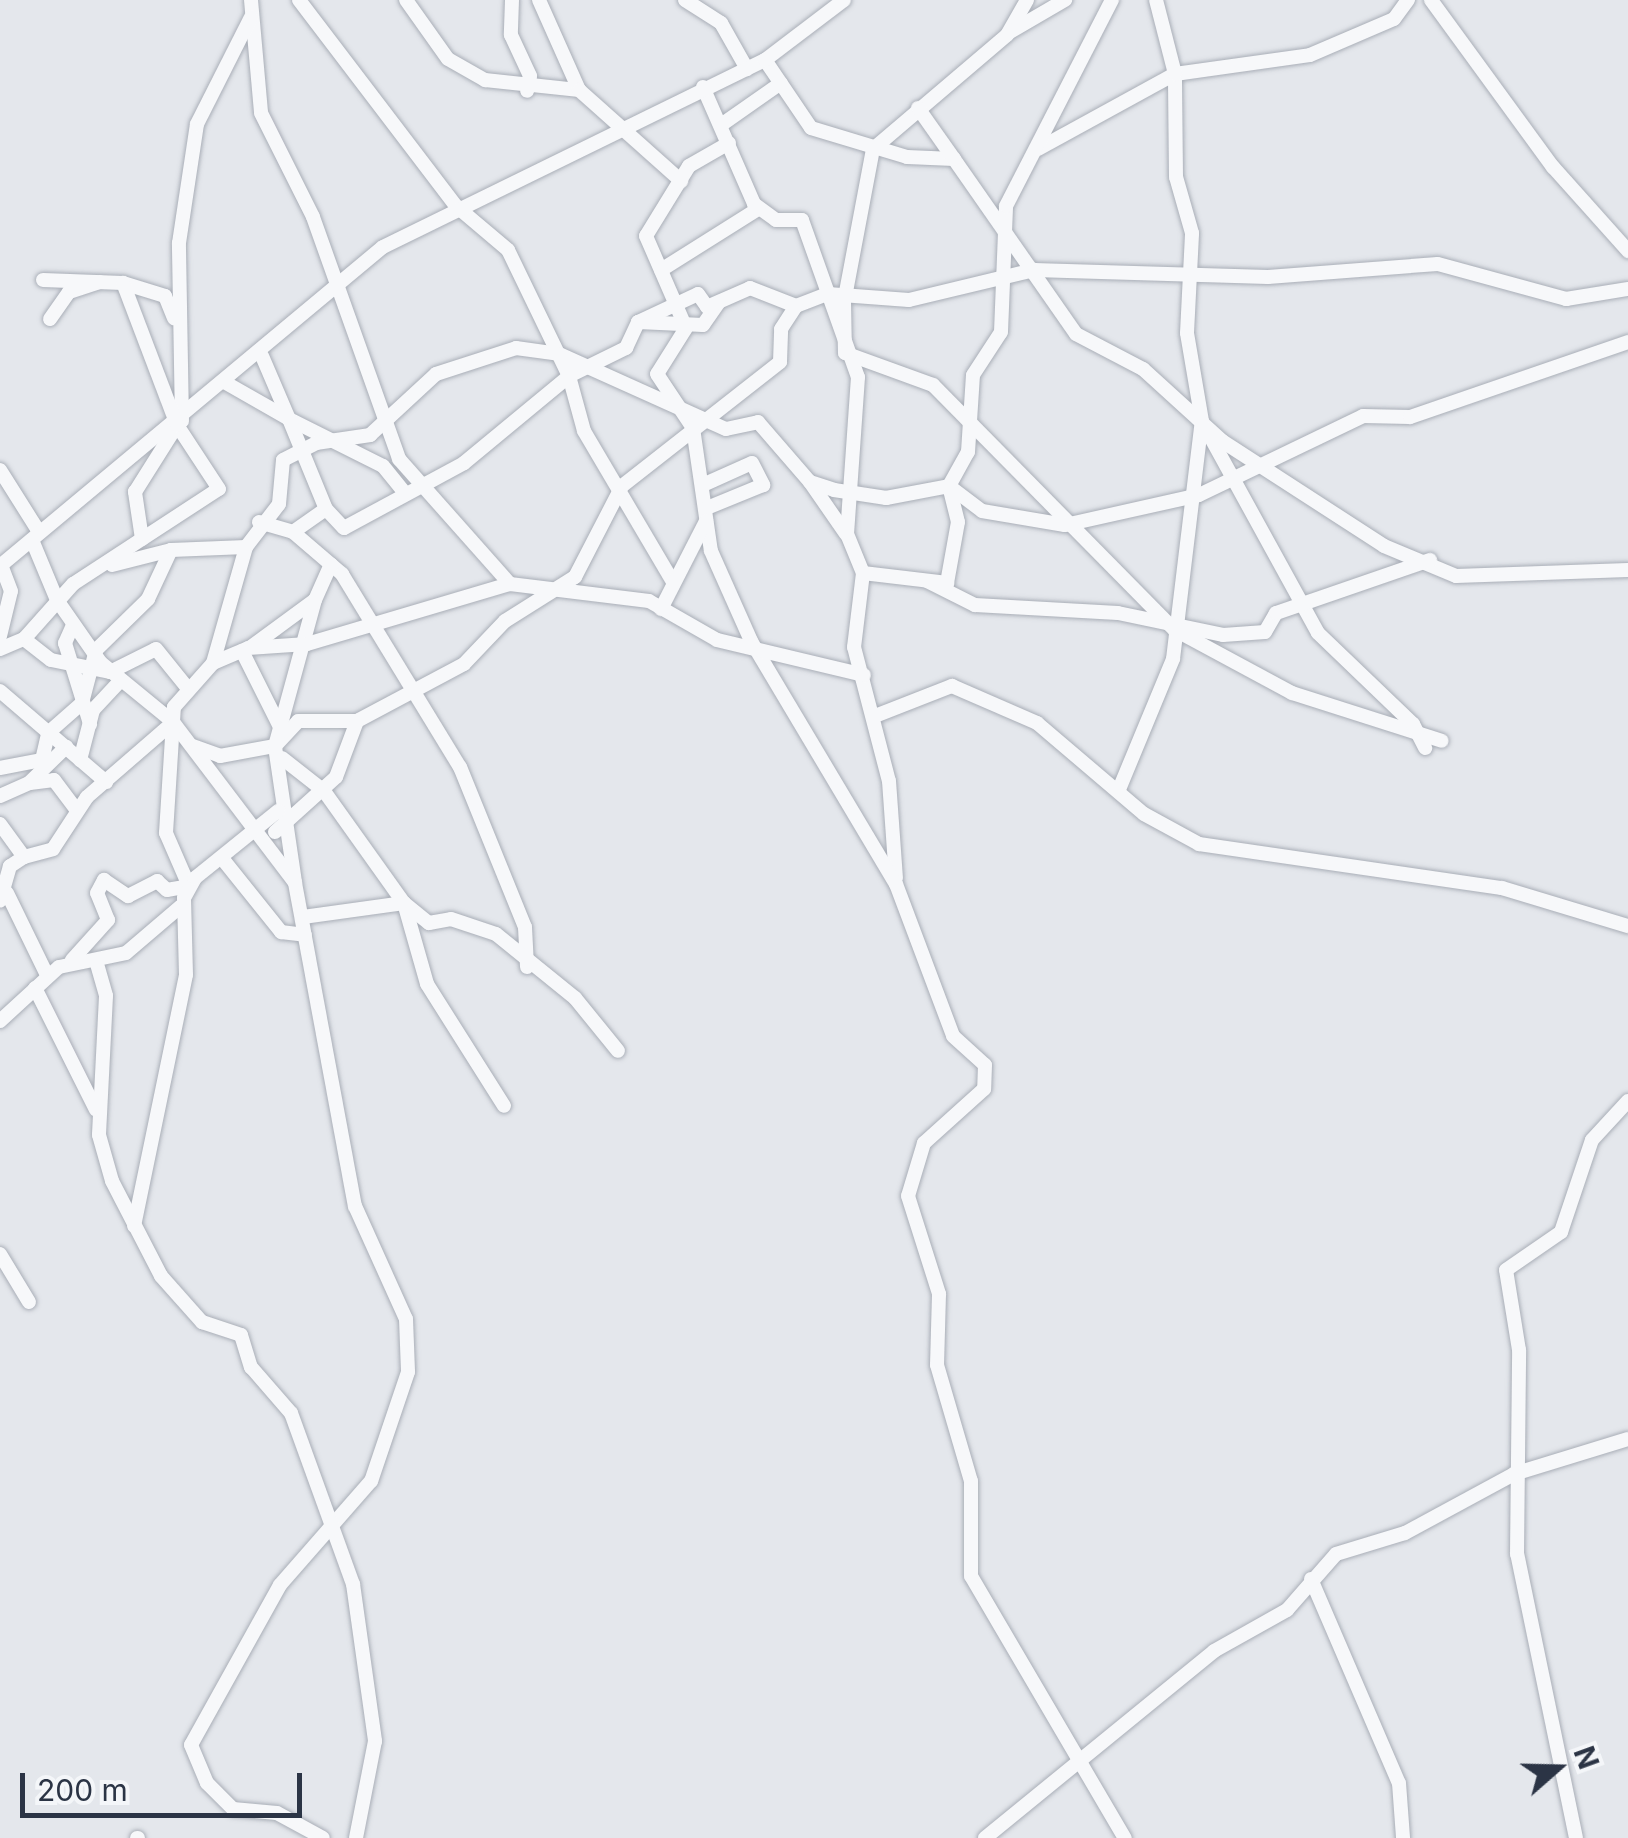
<!DOCTYPE html>
<html>
<head>
<meta charset="utf-8">
<style>
  body { margin:0 }
  #map { position:relative; width:1628px; height:1838px; overflow:hidden; background:#e4e7ec; font-family:Inter,sans-serif }
  div>[style] { position:absolute }
  [style*='--x'] { left:calc(var(--x)*1px); top:calc(var(--y)*1px); width:calc(var(--w)*1px); rotate:calc(var(--a)*1deg) }
  .roads { filter:drop-shadow(0 0 2px #a9aeb7) drop-shadow(0 0 2px #a9aeb7) }
  .minor>* { height:14px; margin:-7px; padding:0 7px; transform-origin:7px; border-radius:7px; background:#f7f8fa }
  span { translate:-50% -50%; white-space:nowrap; text-align:center; line-height:1.15; -webkit-text-stroke:10px #f4f6f9; paint-order:stroke }
  .north { position:absolute; left:1508px; top:1718px; width:100px; height:100px; -webkit-text-stroke:8px #f4f6f9; paint-order:stroke; rotate:70deg; font-size:28px; font-weight:700; line-height:40px; text-align:center; color:#2b3445 }
  .north::after { content:''; display:block; margin:auto; width:35px; height:45px; background:#2b3445; clip-path:polygon(50% 0,100% 100%,50% 72%,0 100%) }
  .scale { position:absolute; left:20px; top:1773px; width:282px; height:45px; box-sizing:border-box; border:5px solid #2b3445; border-top:0; padding-left:12px; font-size:30px; line-height:35px; white-space:nowrap; color:#2b3445; -webkit-text-stroke:8px #f4f6f9; paint-order:stroke }
</style>
</head>
<body>
<div id="map">
  <div class="roads">
    <div class="minor">
      <div style="--x:251;--y:0;--w:113;--a:84.9"></div>
      <div style="--x:261;--y:113;--w:116;--a:63.4"></div>
      <div style="--x:313;--y:217;--w:257;--a:70.4"></div>
      <div style="--x:399;--y:459;--w:167;--a:48.4"></div>
      <div style="--x:299;--y:0;--w:259;--a:52.7"></div>
      <div style="--x:456;--y:206;--w:68;--a:40.2"></div>
      <div style="--x:508;--y:250;--w:140;--a:64.2"></div>
      <div style="--x:569;--y:376;--w:57;--a:74.7"></div>
      <div style="--x:584;--y:431;--w:175;--a:59.5"></div>
      <div style="--x:406;--y:0;--w:72;--a:54.6"></div>
      <div style="--x:448;--y:59;--w:43;--a:29.6"></div>
      <div style="--x:485;--y:80;--w:95;--a:6.1"></div>
      <div style="--x:512;--y:0;--w:35;--a:92"></div>
      <div style="--x:511;--y:35;--w:45;--a:65.1"></div>
      <div style="--x:530;--y:76;--w:15;--a:101"></div>
      <div style="--x:539;--y:0;--w:98;--a:66"></div>
      <div style="--x:579;--y:90;--w:137;--a:41.7"></div>
      <div style="--x:685;--y:0;--w:43;--a:32.6"></div>
      <div style="--x:721;--y:23;--w:53;--a:60.5"></div>
      <div style="--x:1027;--y:0;--w:40;--a:119.7"></div>
      <div style="--x:1007;--y:35;--w:176;--a:139.6"></div>
      <div style="--x:873;--y:149;--w:156;--a:100.7"></div>
      <div style="--x:844;--y:302;--w:51;--a:88.9"></div>
      <div style="--x:845;--y:353;--w:94;--a:20"></div>
      <div style="--x:933;--y:385;--w:344;--a:45.4"></div>
      <div style="--x:1175;--y:630;--w:133;--a:28.3"></div>
      <div style="--x:1292;--y:693;--w:157;--a:17.7"></div>
      <div style="--x:1431;--y:0;--w:207;--a:53.9"></div>
      <div style="--x:1553;--y:167;--w:113;--a:48.2"></div>
      <div style="--x:1010;--y:32;--w:64;--a:-30.2"></div>
      <div style="--x:765;--y:60;--w:82;--a:55.9"></div>
      <div style="--x:811;--y:128;--w:100;--a:16.8"></div>
      <div style="--x:907;--y:157;--w:47;--a:2.4"></div>
      <div style="--x:954;--y:159;--w:213;--a:55.1"></div>
      <div style="--x:1076;--y:334;--w:76;--a:27.6"></div>
      <div style="--x:1143;--y:369;--w:107;--a:42.3"></div>
      <div style="--x:1222;--y:441;--w:193;--a:32.9"></div>
      <div style="--x:1384;--y:546;--w:78;--a:22.6"></div>
      <div style="--x:1456;--y:576;--w:172;--a:-2"></div>
      <div style="--x:703;--y:87;--w:128;--a:66.4"></div>
      <div style="--x:754;--y:204;--w:27;--a:36"></div>
      <div style="--x:776;--y:220;--w:26;--a:0"></div>
      <div style="--x:802;--y:220;--w:167;--a:70.4"></div>
      <div style="--x:858;--y:377;--w:157;--a:94"></div>
      <div style="--x:847;--y:534;--w:42;--a:67.7"></div>
      <div style="--x:863;--y:573;--w:75;--a:96.9"></div>
      <div style="--x:854;--y:647;--w:138;--a:75.4"></div>
      <div style="--x:889;--y:781;--w:97;--a:85.9"></div>
      <div style="--x:918;--y:108;--w:62;--a:54.8"></div>
      <div style="--x:721;--y:125;--w:73;--a:-35"></div>
      <div style="--x:729;--y:143;--w:46;--a:150.1"></div>
      <div style="--x:689;--y:166;--w:82;--a:121.6"></div>
      <div style="--x:646;--y:236;--w:100;--a:66.5"></div>
      <div style="--x:686;--y:328;--w:54;--a:122.2"></div>
      <div style="--x:657;--y:374;--w:65;--a:56.3"></div>
      <div style="--x:693;--y:428;--w:124;--a:81.7"></div>
      <div style="--x:711;--y:551;--w:98;--a:66"></div>
      <div style="--x:751;--y:641;--w:283;--a:59.2"></div>
      <div style="--x:896;--y:884;--w:162;--a:69.4"></div>
      <div style="--x:953;--y:1036;--w:43;--a:42.2"></div>
      <div style="--x:985;--y:1065;--w:24;--a:92"></div>
      <div style="--x:984;--y:1089;--w:81;--a:138"></div>
      <div style="--x:924;--y:1143;--w:55;--a:106.8"></div>
      <div style="--x:908;--y:1196;--w:103;--a:72.4"></div>
      <div style="--x:939;--y:1294;--w:71;--a:91.6"></div>
      <div style="--x:937;--y:1365;--w:121;--a:73.7"></div>
      <div style="--x:971;--y:1481;--w:95;--a:90"></div>
      <div style="--x:971;--y:1576;--w:304;--a:59.6"></div>
      <div style="--x:1038;--y:149;--w:156;--a:-28.7"></div>
      <div style="--x:1175;--y:74;--w:136;--a:-8"></div>
      <div style="--x:1310;--y:55;--w:91;--a:-23.2"></div>
      <div style="--x:1394;--y:19;--w:24;--a:-54"></div>
      <div style="--x:661;--y:270;--w:115;--a:-32.2"></div>
      <div style="--x:43;--y:280;--w:80;--a:2.1"></div>
      <div style="--x:123;--y:283;--w:44;--a:17.2"></div>
      <div style="--x:165;--y:296;--w:24;--a:68"></div>
      <div style="--x:50;--y:319;--w:33;--a:-55"></div>
      <div style="--x:69;--y:292;--w:32;--a:-18"></div>
      <div style="--x:638;--y:322;--w:65;--a:2.6"></div>
      <div style="--x:703;--y:325;--w:28;--a:-55"></div>
      <div style="--x:262;--y:356;--w:69;--a:66.8"></div>
      <div style="--x:289;--y:419;--w:105;--a:26.6"></div>
      <div style="--x:383;--y:466;--w:35;--a:51"></div>
      <div style="--x:226;--y:383;--w:73;--a:29.7"></div>
      <div style="--x:289;--y:419;--w:97;--a:67.7"></div>
      <div style="--x:326;--y:509;--w:26;--a:47"></div>
      <div style="--x:344;--y:528;--w:136;--a:-28.4"></div>
      <div style="--x:464;--y:463;--w:136;--a:-39.6"></div>
      <div style="--x:569;--y:376;--w:64;--a:-26.2"></div>
      <div style="--x:626;--y:348;--w:29;--a:-65"></div>
      <div style="--x:638;--y:322;--w:66;--a:-25"></div>
      <div style="--x:698;--y:294;--w:16;--a:55"></div>
      <div style="--x:707;--y:307;--w:47;--a:-23.8"></div>
      <div style="--x:750;--y:288;--w:49;--a:21.4"></div>
      <div style="--x:796;--y:306;--w:34;--a:-21"></div>
      <div style="--x:828;--y:294;--w:81;--a:4.2"></div>
      <div style="--x:909;--y:300;--w:129;--a:-13.5"></div>
      <div style="--x:1034;--y:270;--w:234;--a:1.7"></div>
      <div style="--x:1268;--y:277;--w:170;--a:-4.4"></div>
      <div style="--x:1438;--y:264;--w:133;--a:15.3"></div>
      <div style="--x:1566;--y:299;--w:63;--a:-9.2"></div>
      <div style="--x:182;--y:421;--w:178;--a:-91"></div>
      <div style="--x:179;--y:243;--w:120;--a:-81.4"></div>
      <div style="--x:197;--y:124;--w:120;--a:-63.2"></div>
      <div style="--x:1207;--y:431;--w:230;--a:61.2"></div>
      <div style="--x:1318;--y:633;--w:132;--a:43.8"></div>
      <div style="--x:1413;--y:724;--w:27;--a:63"></div>
      <div style="--x:0;--y:470;--w:73;--a:57.8"></div>
      <div style="--x:810;--y:482;--w:63;--a:55.3"></div>
      <div style="--x:705;--y:484;--w:51;--a:-24.1"></div>
      <div style="--x:752;--y:463;--w:25;--a:63"></div>
      <div style="--x:763;--y:485;--w:61;--a:157.7"></div>
      <div style="--x:949;--y:486;--w:41;--a:37.1"></div>
      <div style="--x:982;--y:511;--w:84;--a:9.6"></div>
      <div style="--x:1065;--y:525;--w:137;--a:-12.6"></div>
      <div style="--x:1199;--y:495;--w:182;--a:-25.7"></div>
      <div style="--x:1363;--y:416;--w:47;--a:1.2"></div>
      <div style="--x:1410;--y:417;--w:231;--a:-19"></div>
      <div style="--x:259;--y:522;--w:35;--a:16"></div>
      <div style="--x:293;--y:532;--w:40;--a:-34.9"></div>
      <div style="--x:293;--y:532;--w:65;--a:40.6"></div>
      <div style="--x:342;--y:574;--w:226;--a:58.6"></div>
      <div style="--x:460;--y:767;--w:173;--a:67.9"></div>
      <div style="--x:525;--y:927;--w:40;--a:87.1"></div>
      <div style="--x:142;--y:539;--w:48;--a:-98.5"></div>
      <div style="--x:135;--y:492;--w:73;--a:-57.8"></div>
      <div style="--x:32;--y:540;--w:65;--a:67.4"></div>
      <div style="--x:57;--y:600;--w:77;--a:55.1"></div>
      <div style="--x:101;--y:663;--w:93;--a:39.3"></div>
      <div style="--x:173;--y:722;--w:202;--a:52.8"></div>
      <div style="--x:295;--y:883;--w:329;--a:79.5"></div>
      <div style="--x:355;--y:1206;--w:124;--a:65.7"></div>
      <div style="--x:406;--y:1319;--w:53;--a:87.8"></div>
      <div style="--x:408;--y:1372;--w:115;--a:108.7"></div>
      <div style="--x:371;--y:1481;--w:138;--a:131.2"></div>
      <div style="--x:280;--y:1585;--w:183;--a:119.1"></div>
      <div style="--x:191;--y:1745;--w:41;--a:67.2"></div>
      <div style="--x:207;--y:1783;--w:37;--a:45"></div>
      <div style="--x:233;--y:1809;--w:44;--a:5.2"></div>
      <div style="--x:277;--y:1813;--w:52;--a:28.5"></div>
      <div style="--x:112;--y:565;--w:61;--a:-14.3"></div>
      <div style="--x:171;--y:550;--w:75;--a:-2.3"></div>
      <div style="--x:246;--y:547;--w:54;--a:-52.5"></div>
      <div style="--x:279;--y:504;--w:44;--a:-84.8"></div>
      <div style="--x:283;--y:460;--w:37;--a:-27"></div>
      <div style="--x:316;--y:443;--w:55;--a:-8.4"></div>
      <div style="--x:370;--y:435;--w:90;--a:-42.7"></div>
      <div style="--x:436;--y:374;--w:84;--a:-18"></div>
      <div style="--x:516;--y:348;--w:43;--a:7.9"></div>
      <div style="--x:559;--y:354;--w:183;--a:24.2"></div>
      <div style="--x:726;--y:429;--w:33;--a:-12"></div>
      <div style="--x:758;--y:422;--w:79;--a:49.1"></div>
      <div style="--x:810;--y:482;--w:25;--a:18"></div>
      <div style="--x:834;--y:490;--w:53;--a:8.7"></div>
      <div style="--x:886;--y:498;--w:64;--a:-10.8"></div>
      <div style="--x:949;--y:486;--w:39;--a:-61"></div>
      <div style="--x:968;--y:452;--w:77;--a:-86.3"></div>
      <div style="--x:973;--y:375;--w:51;--a:-56.9"></div>
      <div style="--x:1001;--y:332;--w:126;--a:-87.7"></div>
      <div style="--x:1006;--y:206;--w:232;--a:-62.8"></div>
      <div style="--x:0;--y:566;--w:498;--a:-39.8"></div>
      <div style="--x:383;--y:247;--w:425;--a:-26.1"></div>
      <div style="--x:765;--y:60;--w:99;--a:-37.2"></div>
      <div style="--x:863;--y:573;--w:85;--a:6.8"></div>
      <div style="--x:947;--y:583;--w:62;--a:-79.8"></div>
      <div style="--x:958;--y:522;--w:37;--a:-104"></div>
      <div style="--x:927;--y:581;--w:54;--a:26.6"></div>
      <div style="--x:975;--y:605;--w:143;--a:3.2"></div>
      <div style="--x:1118;--y:613;--w:107;--a:11.8"></div>
      <div style="--x:1223;--y:635;--w:42;--a:-4.1"></div>
      <div style="--x:1265;--y:632;--w:22;--a:-60"></div>
      <div style="--x:1276;--y:613;--w:163;--a:-19"></div>
      <div style="--x:661;--y:609;--w:99;--a:-62.9"></div>
      <div style="--x:73;--y:625;--w:20;--a:114"></div>
      <div style="--x:65;--y:643;--w:85;--a:72.8"></div>
      <div style="--x:0;--y:636;--w:46;--a:-76.3"></div>
      <div style="--x:11;--y:591;--w:28;--a:-111"></div>
      <div style="--x:24;--y:639;--w:34;--a:38"></div>
      <div style="--x:51;--y:660;--w:60;--a:11.5"></div>
      <div style="--x:110;--y:672;--w:51;--a:-26.6"></div>
      <div style="--x:156;--y:649;--w:48;--a:51"></div>
      <div style="--x:251;--y:647;--w:79;--a:-36.3"></div>
      <div style="--x:315;--y:600;--w:39;--a:-66"></div>
      <div style="--x:0;--y:649;--w:26;--a:-23"></div>
      <div style="--x:24;--y:639;--w:74;--a:-48.3"></div>
      <div style="--x:73;--y:584;--w:174;--a:-33.1"></div>
      <div style="--x:219;--y:489;--w:77;--a:-123.3"></div>
      <div style="--x:177;--y:425;--w:152;--a:-110.8"></div>
      <div style="--x:242;--y:651;--w:87;--a:63.4"></div>
      <div style="--x:213;--y:663;--w:121;--a:-74.1"></div>
      <div style="--x:0;--y:691;--w:140;--a:40.6"></div>
      <div style="--x:875;--y:716;--w:83;--a:-21.3"></div>
      <div style="--x:952;--y:686;--w:93;--a:23.5"></div>
      <div style="--x:1037;--y:723;--w:140;--a:40.4"></div>
      <div style="--x:1144;--y:814;--w:63;--a:28.6"></div>
      <div style="--x:1199;--y:844;--w:306;--a:8.3"></div>
      <div style="--x:1502;--y:888;--w:132;--a:16.8"></div>
      <div style="--x:193;--y:746;--w:29;--a:20"></div>
      <div style="--x:220;--y:756;--w:56;--a:-10.3"></div>
      <div style="--x:275;--y:746;--w:34;--a:-47"></div>
      <div style="--x:298;--y:721;--w:59;--a:0"></div>
      <div style="--x:357;--y:721;--w:121;--a:-28"></div>
      <div style="--x:464;--y:664;--w:59;--a:-46.4"></div>
      <div style="--x:505;--y:621;--w:83;--a:-32.2"></div>
      <div style="--x:575;--y:577;--w:102;--a:-62.7"></div>
      <div style="--x:622;--y:486;--w:201;--a:-38.1"></div>
      <div style="--x:780;--y:362;--w:33;--a:-88"></div>
      <div style="--x:781;--y:329;--w:27;--a:-57"></div>
      <div style="--x:282;--y:758;--w:53;--a:38.2"></div>
      <div style="--x:324;--y:791;--w:138;--a:54.5"></div>
      <div style="--x:404;--y:903;--w:32;--a:39"></div>
      <div style="--x:429;--y:923;--w:22;--a:-10"></div>
      <div style="--x:451;--y:919;--w:47;--a:18.4"></div>
      <div style="--x:496;--y:934;--w:102;--a:39"></div>
      <div style="--x:575;--y:998;--w:68;--a:50.9"></div>
      <div style="--x:80;--y:760;--w:52;--a:-75.4"></div>
      <div style="--x:93;--y:710;--w:38;--a:-47"></div>
      <div style="--x:0;--y:768;--w:43;--a:-10.8"></div>
      <div style="--x:42;--y:760;--w:28;--a:-77"></div>
      <div style="--x:48;--y:733;--w:45;--a:-41.4"></div>
      <div style="--x:82;--y:703;--w:55;--a:-75.2"></div>
      <div style="--x:96;--y:650;--w:73;--a:-44.4"></div>
      <div style="--x:148;--y:599;--w:54;--a:-64.9"></div>
      <div style="--x:30;--y:783;--w:24;--a:-7"></div>
      <div style="--x:54;--y:780;--w:38;--a:53"></div>
      <div style="--x:1120;--y:787;--w:139;--a:-67.5"></div>
      <div style="--x:1173;--y:659;--w:240;--a:-83.1"></div>
      <div style="--x:1202;--y:421;--w:89;--a:-99.7"></div>
      <div style="--x:1187;--y:333;--w:100;--a:-87.1"></div>
      <div style="--x:1192;--y:233;--w:58;--a:-105.9"></div>
      <div style="--x:1176;--y:177;--w:103;--a:-90.6"></div>
      <div style="--x:1175;--y:74;--w:76;--a:-104.4"></div>
      <div style="--x:0;--y:796;--w:32;--a:-24"></div>
      <div style="--x:29;--y:783;--w:52;--a:-44.2"></div>
      <div style="--x:0;--y:824;--w:41;--a:54"></div>
      <div style="--x:24;--y:857;--w:17;--a:147"></div>
      <div style="--x:10;--y:866;--w:36;--a:106"></div>
      <div style="--x:275;--y:832;--w:82;--a:-42"></div>
      <div style="--x:336;--y:777;--w:60;--a:-69.4"></div>
      <div style="--x:24;--y:857;--w:30;--a:-15"></div>
      <div style="--x:53;--y:849;--w:62;--a:-56.8"></div>
      <div style="--x:87;--y:797;--w:108;--a:-40.9"></div>
      <div style="--x:225;--y:862;--w:90;--a:51.3"></div>
      <div style="--x:281;--y:932;--w:24;--a:7"></div>
      <div style="--x:295;--y:882;--w:137;--a:-98.4"></div>
      <div style="--x:275;--y:746;--w:151;--a:-74.7"></div>
      <div style="--x:189;--y:886;--w:58;--a:-113.5"></div>
      <div style="--x:166;--y:833;--w:126;--a:-86.4"></div>
      <div style="--x:174;--y:707;--w:59;--a:-48.4"></div>
      <div style="--x:213;--y:663;--w:38;--a:-23"></div>
      <div style="--x:248;--y:648;--w:59;--a:-3.9"></div>
      <div style="--x:307;--y:644;--w:212;--a:-16.5"></div>
      <div style="--x:510;--y:584;--w:140;--a:7"></div>
      <div style="--x:649;--y:601;--w:78;--a:29.8"></div>
      <div style="--x:717;--y:640;--w:151;--a:13.4"></div>
      <div style="--x:7;--y:893;--w:93;--a:64"></div>
      <div style="--x:303;--y:917;--w:102;--a:-7.9"></div>
      <div style="--x:404;--y:903;--w:84;--a:74.1"></div>
      <div style="--x:427;--y:984;--w:144;--a:57.7"></div>
      <div style="--x:72;--y:960;--w:54;--a:-48"></div>
      <div style="--x:108;--y:920;--w:29;--a:-112"></div>
      <div style="--x:97;--y:893;--w:15;--a:-62"></div>
      <div style="--x:104;--y:880;--w:29;--a:34"></div>
      <div style="--x:128;--y:896;--w:33;--a:-27"></div>
      <div style="--x:157;--y:881;--w:13;--a:42"></div>
      <div style="--x:167;--y:890;--w:22;--a:-10"></div>
      <div style="--x:97;--y:964;--w:33;--a:74"></div>
      <div style="--x:106;--y:996;--w:139;--a:92.9"></div>
      <div style="--x:99;--y:1135;--w:48;--a:74.2"></div>
      <div style="--x:112;--y:1181;--w:107;--a:62.7"></div>
      <div style="--x:161;--y:1276;--w:62;--a:48.3"></div>
      <div style="--x:202;--y:1322;--w:41;--a:18.4"></div>
      <div style="--x:241;--y:1335;--w:34;--a:73"></div>
      <div style="--x:251;--y:1367;--w:61;--a:49"></div>
      <div style="--x:291;--y:1413;--w:182;--a:70.1"></div>
      <div style="--x:353;--y:1584;--w:159;--a:82"></div>
      <div style="--x:375;--y:1741;--w:99;--a:101.1"></div>
      <div style="--x:35;--y:988;--w:136;--a:63.4"></div>
      <div style="--x:0;--y:1021;--w:80;--a:-42.5"></div>
      <div style="--x:59;--y:967;--w:68;--a:-11.8"></div>
      <div style="--x:126;--y:953;--w:72;--a:-40.5"></div>
      <div style="--x:134;--y:1226;--w:256;--a:-78.3"></div>
      <div style="--x:186;--y:975;--w:77;--a:-91.5"></div>
      <div style="--x:184;--y:898;--w:23;--a:-61"></div>
      <div style="--x:195;--y:878;--w:107;--a:-38.9"></div>
      <div style="--x:0;--y:1254;--w:56;--a:58.9"></div>
      <div style="--x:1311;--y:1579;--w:222;--a:66.7"></div>
      <div style="--x:1399;--y:1783;--w:55;--a:85.8"></div>
      <div style="--x:137;--y:1838;--w:1;--a:0"></div>
      <div style="--x:985;--y:1838;--w:296;--a:-39.2"></div>
      <div style="--x:1214;--y:1651;--w:84;--a:-29.3"></div>
      <div style="--x:1287;--y:1610;--w:74;--a:-48.8"></div>
      <div style="--x:1336;--y:1554;--w:72;--a:-16.9"></div>
      <div style="--x:1405;--y:1533;--w:124;--a:-28.4"></div>
      <div style="--x:1514;--y:1474;--w:119;--a:-17.1"></div>
      <div style="--x:1576;--y:1838;--w:290;--a:-101.7"></div>
      <div style="--x:1517;--y:1554;--w:204;--a:-89.4"></div>
      <div style="--x:1519;--y:1350;--w:81;--a:-99.2"></div>
      <div style="--x:1506;--y:1270;--w:67;--a:-34.6"></div>
      <div style="--x:1561;--y:1232;--w:97;--a:-71.4"></div>
      <div style="--x:1592;--y:1140;--w:53;--a:-47.3"></div>
    </div>
  </div>
  <div class="north">N</div>
  <div class="scale">200 m</div>
</div>
</body>
</html>
